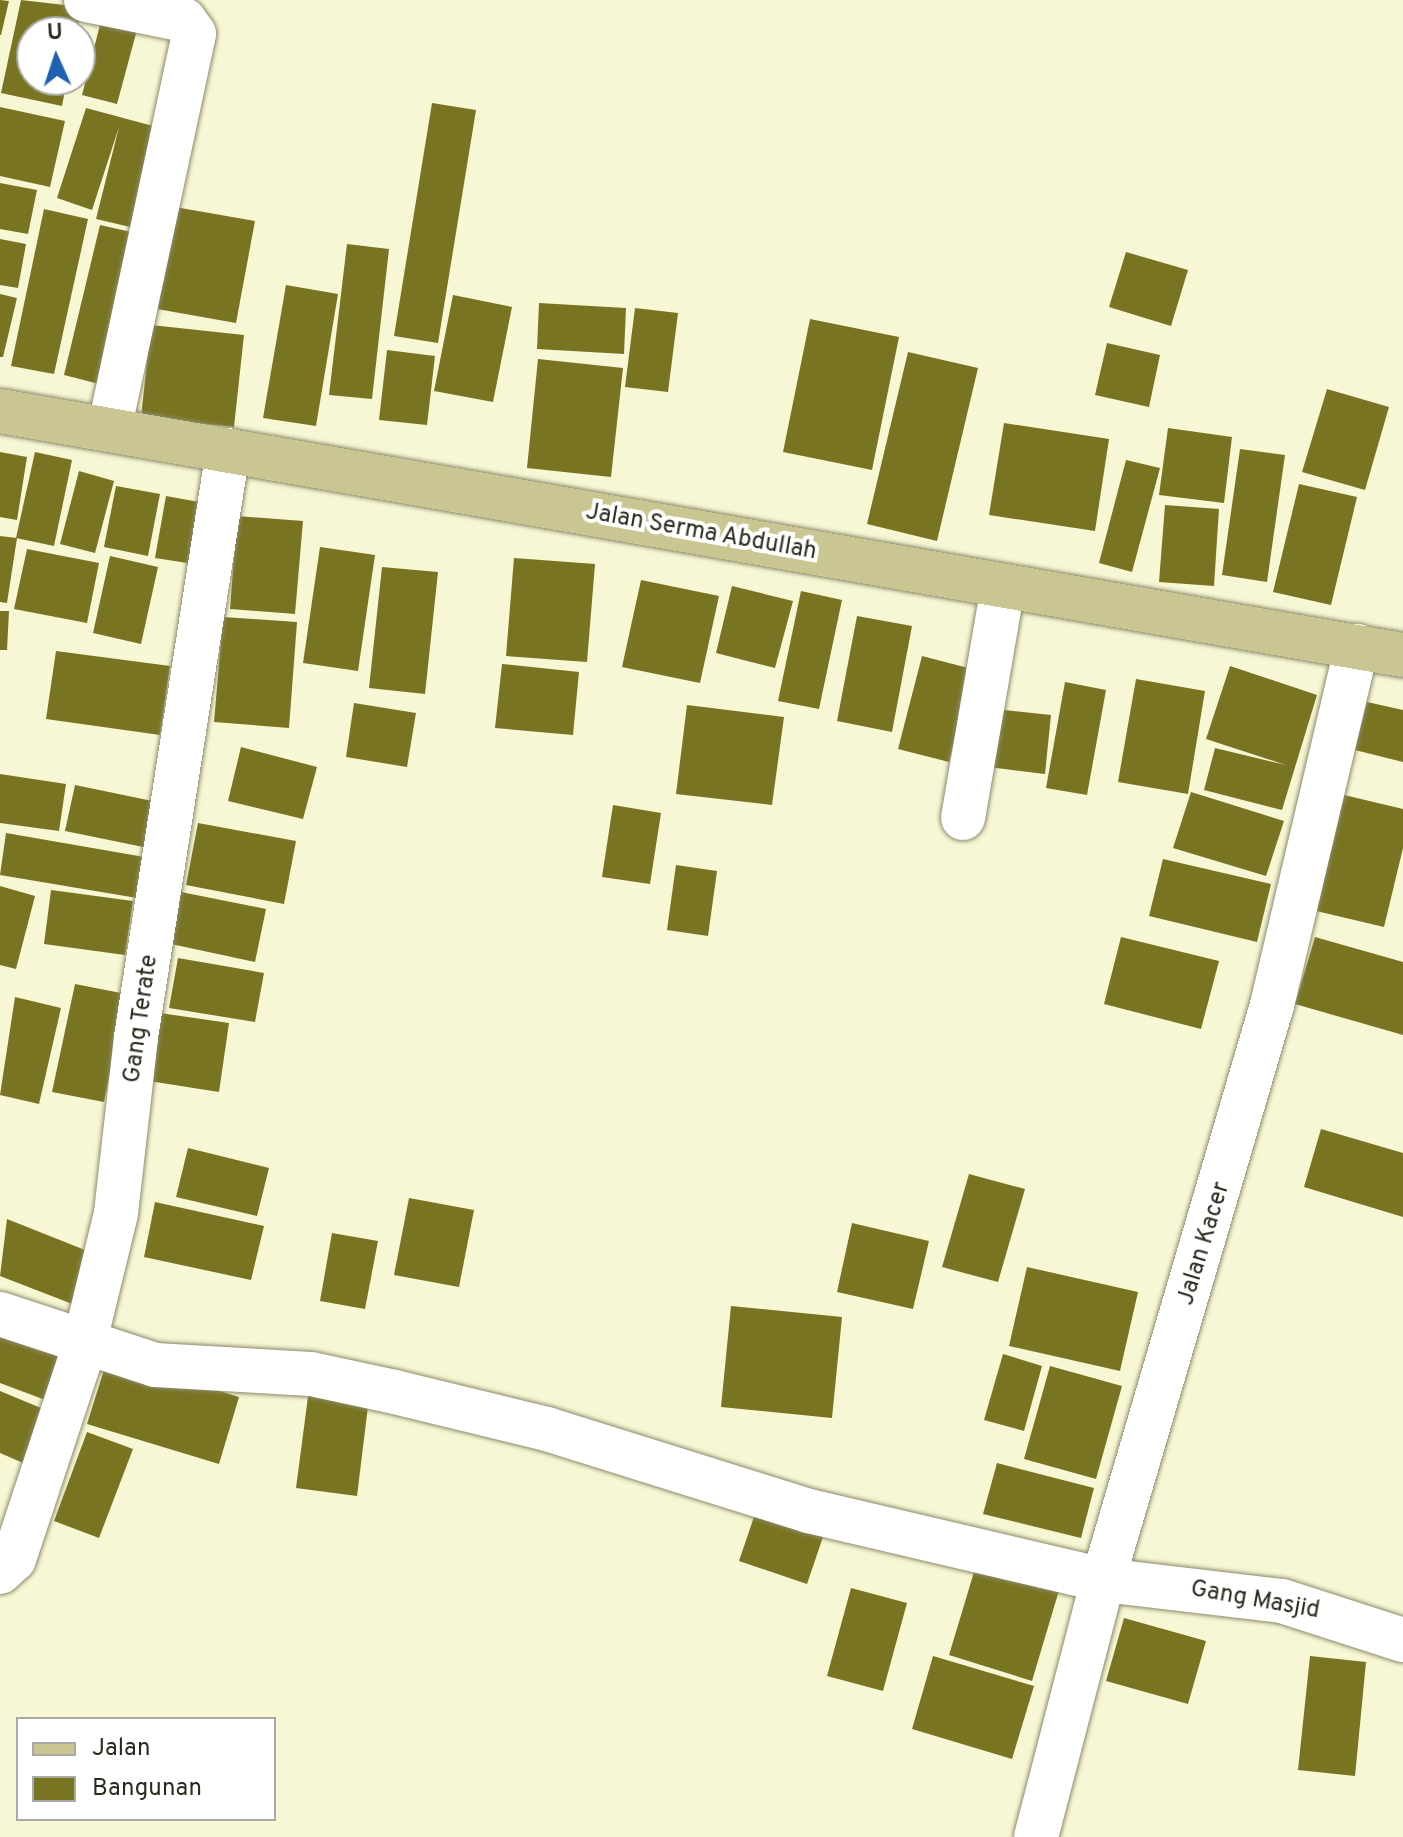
<!DOCTYPE html>
<html>
<head>
<meta charset="utf-8">
<style>
  body { margin:0 }
  #map { position:relative; width:1403px; height:1837px; overflow:hidden; background:#f8f7d5; font-family:Overpass,sans-serif }
  div>[style] { position:absolute }
  [style*='--x'] { left:calc(var(--x)*1px); top:calc(var(--y)*1px); width:calc(var(--w)*1px); rotate:calc(var(--a)*1deg) }
  .building>* { inset:0; background:#797421 }
  .roads { filter:drop-shadow(0 0 2px #8b8a6b) drop-shadow(0 0 2px #8b8a6b) }
  .minor>* { height:44px; margin:-22px; padding:0 22px; transform-origin:22px; border-radius:22px; background:#fff }
  .major>* { height:44px; margin:-22px; padding:0 22px; transform-origin:22px; border-radius:22px; background:#c9c692 }
  span { translate:-50% -50%; white-space:nowrap; text-align:center; line-height:1.15; -webkit-text-stroke:8px #fff; paint-order:stroke }
  .street-label { font-size:24px; color:#2b2a1d }
  .legend { position:absolute; left:16px; top:1717px; width:260px; height:104px; box-sizing:border-box; background:#fff; border:2px solid #aaaaa5; margin:0; padding:10px 14px; list-style:none; font-size:24px; color:#2b2a1d }
  .legend li { display:flex; align-items:center; gap:16px; height:40px }
  .legend b { width:40px; border:2px solid #aaaaa5 }
  .north { position:absolute; left:16px; top:16px; width:80px; height:80px; box-sizing:border-box; background:#fff; border:2px solid #aaaaa5; border-radius:50%; rotate:357deg; font-size:22px; font-weight:700; line-height:32px; text-align:center; color:#2b2a1d }
  .north::after { content:''; display:block; margin:auto; width:28px; height:36px; background:#1f60b1; clip-path:polygon(50% 0,100% 100%,50% 72%,0 100%) }
</style>
</head>
<body>
<div id="map">
  <div class="building">
    <div style="clip-path:polygon(0 0,9px 1px,1px 35px,0 35px)"></div>
    <div style="clip-path:polygon(21px 0,82px 7px,77px 32px,32px 32px,32px 80px,67px 80px,62px 106px,1px 93px)"></div>
    <div style="clip-path:polygon(102px 17px,138px 26px,117px 104px,82px 95px)"></div>
    <div style="clip-path:polygon(432px 103px,476px 110px,438px 343px,394px 336px)"></div>
    <div style="clip-path:polygon(0 107px,65px 121px,50px 187px,0 176px)"></div>
    <div style="clip-path:polygon(86px 108px,168px 130px,143px 230px,96px 219px,119px 127px,92px 210px,57px 198px)"></div>
    <div style="clip-path:polygon(0 183px,37px 190px,28px 234px,0 229px)"></div>
    <div style="clip-path:polygon(175px 207px,255px 221px,236px 323px,157px 309px)"></div>
    <div style="clip-path:polygon(44px 209px,88px 219px,54px 374px,11px 366px)"></div>
    <div style="clip-path:polygon(100px 225px,140px 234px,103px 385px,64px 375px)"></div>
    <div style="clip-path:polygon(0 239px,26px 244px,18px 288px,0 285px)"></div>
    <div style="clip-path:polygon(347px 244px,389px 249px,372px 399px,329px 395px)"></div>
    <div style="clip-path:polygon(1126px 252px,1188px 270px,1171px 326px,1109px 307px)"></div>
    <div style="clip-path:polygon(286px 285px,338px 294px,316px 426px,263px 418px)"></div>
    <div style="clip-path:polygon(0 294px,17px 298px,3px 357px,0 357px)"></div>
    <div style="clip-path:polygon(453px 295px,512px 307px,493px 402px,434px 391px)"></div>
    <div style="clip-path:polygon(539px 303px,626px 308px,624px 354px,537px 349px)"></div>
    <div style="clip-path:polygon(635px 308px,678px 313px,668px 392px,625px 387px)"></div>
    <div style="clip-path:polygon(810px 319px,899px 337px,872px 470px,783px 452px)"></div>
    <div style="clip-path:polygon(151px 325px,244px 335px,234px 427px,141px 417px)"></div>
    <div style="clip-path:polygon(1107px 343px,1160px 355px,1149px 407px,1095px 395px)"></div>
    <div style="clip-path:polygon(387px 350px,435px 356px,427px 425px,379px 420px)"></div>
    <div style="clip-path:polygon(908px 352px,978px 368px,937px 541px,867px 524px)"></div>
    <div style="clip-path:polygon(538px 359px,623px 368px,611px 477px,527px 468px)"></div>
    <div style="clip-path:polygon(1327px 389px,1389px 407px,1365px 490px,1302px 472px)"></div>
    <div style="clip-path:polygon(1004px 423px,1109px 439px,1095px 531px,989px 515px)"></div>
    <div style="clip-path:polygon(1168px 428px,1232px 437px,1224px 503px,1159px 495px)"></div>
    <div style="clip-path:polygon(1240px 449px,1285px 455px,1267px 582px,1222px 575px)"></div>
    <div style="clip-path:polygon(0 452px,27px 457px,17px 520px,0 517px)"></div>
    <div style="clip-path:polygon(35px 452px,72px 460px,54px 546px,16px 538px)"></div>
    <div style="clip-path:polygon(1126px 460px,1160px 468px,1132px 572px,1099px 563px)"></div>
    <div style="clip-path:polygon(79px 471px,114px 481px,95px 553px,60px 544px)"></div>
    <div style="clip-path:polygon(1299px 484px,1357px 497px,1331px 605px,1273px 592px)"></div>
    <div style="clip-path:polygon(116px 486px,160px 494px,148px 556px,104px 547px)"></div>
    <div style="clip-path:polygon(166px 496px,210px 504px,200px 565px,155px 558px)"></div>
    <div style="clip-path:polygon(1165px 505px,1219px 509px,1214px 586px,1159px 582px)"></div>
    <div style="clip-path:polygon(237px 516px,303px 521px,295px 614px,230px 609px)"></div>
    <div style="clip-path:polygon(0 536px,17px 538px,7px 603px,0 602px)"></div>
    <div style="clip-path:polygon(320px 547px,375px 555px,358px 671px,303px 663px)"></div>
    <div style="clip-path:polygon(27px 549px,99px 563px,87px 623px,14px 609px)"></div>
    <div style="clip-path:polygon(110px 556px,158px 567px,141px 644px,93px 633px)"></div>
    <div style="clip-path:polygon(514px 558px,595px 564px,587px 662px,506px 656px)"></div>
    <div style="clip-path:polygon(382px 567px,438px 572px,425px 694px,369px 688px)"></div>
    <div style="clip-path:polygon(641px 580px,719px 596px,700px 683px,622px 667px)"></div>
    <div style="clip-path:polygon(732px 586px,793px 601px,775px 668px,716px 653px)"></div>
    <div style="clip-path:polygon(801px 591px,842px 600px,819px 709px,778px 701px)"></div>
    <div style="clip-path:polygon(0 611px,9px 611px,7px 650px,0 650px)"></div>
    <div style="clip-path:polygon(857px 616px,912px 626px,892px 732px,837px 721px)"></div>
    <div style="clip-path:polygon(223px 617px,297px 622px,289px 728px,214px 722px)"></div>
    <div style="clip-path:polygon(56px 651px,170px 666px,160px 735px,46px 719px)"></div>
    <div style="clip-path:polygon(922px 656px,972px 669px,949px 762px,898px 749px)"></div>
    <div style="clip-path:polygon(502px 664px,579px 672px,573px 735px,495px 728px)"></div>
    <div style="clip-path:polygon(1230px 666px,1317px 695px,1282px 810px,1204px 790px,1215px 748px,1286px 765px,1206px 739px)"></div>
    <div style="clip-path:polygon(1136px 679px,1205px 691px,1188px 794px,1118px 782px)"></div>
    <div style="clip-path:polygon(1065px 682px,1106px 690px,1087px 795px,1046px 788px)"></div>
    <div style="clip-path:polygon(1367px 702px,1403px 710px,1403px 762px,1355px 750px)"></div>
    <div style="clip-path:polygon(354px 703px,416px 713px,407px 767px,346px 757px)"></div>
    <div style="clip-path:polygon(687px 705px,784px 717px,772px 805px,676px 794px)"></div>
    <div style="clip-path:polygon(995px 709px,1051px 715px,1045px 774px,989px 767px)"></div>
    <div style="clip-path:polygon(241px 747px,317px 767px,303px 819px,228px 801px)"></div>
    <div style="clip-path:polygon(0 774px,66px 784px,59px 831px,0 823px)"></div>
    <div style="clip-path:polygon(75px 785px,167px 804px,158px 850px,65px 831px)"></div>
    <div style="clip-path:polygon(1191px 792px,1284px 821px,1266px 876px,1173px 848px)"></div>
    <div style="clip-path:polygon(1340px 794px,1403px 809px,1403px 848px,1384px 927px,1312px 910px)"></div>
    <div style="clip-path:polygon(613px 805px,661px 813px,650px 884px,602px 877px)"></div>
    <div style="clip-path:polygon(198px 823px,296px 841px,284px 904px,186px 885px)"></div>
    <div style="clip-path:polygon(6px 833px,150px 858px,143px 899px,0 875px)"></div>
    <div style="clip-path:polygon(1163px 859px,1271px 884px,1257px 942px,1149px 916px)"></div>
    <div style="clip-path:polygon(676px 865px,717px 871px,708px 936px,667px 930px)"></div>
    <div style="clip-path:polygon(0 886px,35px 896px,16px 969px,0 965px)"></div>
    <div style="clip-path:polygon(51px 890px,133px 901px,125px 955px,44px 944px)"></div>
    <div style="clip-path:polygon(181px 892px,266px 909px,255px 962px,171px 944px)"></div>
    <div style="clip-path:polygon(1121px 937px,1219px 961px,1201px 1029px,1104px 1004px)"></div>
    <div style="clip-path:polygon(1315px 937px,1403px 962px,1403px 1035px,1295px 1004px)"></div>
    <div style="clip-path:polygon(178px 958px,264px 973px,255px 1022px,169px 1008px)"></div>
    <div style="clip-path:polygon(75px 984px,126px 994px,104px 1102px,52px 1092px)"></div>
    <div style="clip-path:polygon(15px 997px,61px 1008px,39px 1104px,0 1095px)"></div>
    <div style="clip-path:polygon(160px 1013px,229px 1023px,219px 1092px,149px 1081px)"></div>
    <div style="clip-path:polygon(1321px 1129px,1403px 1153px,1403px 1217px,1304px 1187px)"></div>
    <div style="clip-path:polygon(188px 1148px,269px 1168px,257px 1216px,176px 1197px)"></div>
    <div style="clip-path:polygon(969px 1174px,1025px 1189px,998px 1282px,942px 1267px)"></div>
    <div style="clip-path:polygon(409px 1198px,474px 1210px,459px 1287px,394px 1275px)"></div>
    <div style="clip-path:polygon(155px 1202px,264px 1226px,251px 1280px,144px 1257px)"></div>
    <div style="clip-path:polygon(7px 1219px,100px 1256px,80px 1307px,0 1276px)"></div>
    <div style="clip-path:polygon(852px 1223px,929px 1241px,913px 1309px,837px 1292px)"></div>
    <div style="clip-path:polygon(332px 1233px,378px 1241px,365px 1309px,320px 1301px)"></div>
    <div style="clip-path:polygon(1027px 1267px,1138px 1292px,1120px 1371px,1009px 1346px)"></div>
    <div style="clip-path:polygon(731px 1306px,842px 1317px,832px 1418px,721px 1407px)"></div>
    <div style="clip-path:polygon(0 1320px,69px 1347px,48px 1401px,0 1383px)"></div>
    <div style="clip-path:polygon(1003px 1354px,1042px 1366px,1024px 1431px,984px 1420px)"></div>
    <div style="clip-path:polygon(108px 1357px,239px 1397px,219px 1464px,87px 1424px)"></div>
    <div style="clip-path:polygon(1050px 1366px,1122px 1386px,1096px 1479px,1024px 1459px)"></div>
    <div style="clip-path:polygon(311px 1374px,371px 1382px,357px 1496px,296px 1488px)"></div>
    <div style="clip-path:polygon(0 1391px,53px 1413px,30px 1466px,0 1453px)"></div>
    <div style="clip-path:polygon(87px 1432px,133px 1449px,99px 1538px,54px 1521px)"></div>
    <div style="clip-path:polygon(997px 1463px,1094px 1488px,1081px 1538px,983px 1514px)"></div>
    <div style="clip-path:polygon(758px 1505px,826px 1528px,807px 1584px,739px 1561px)"></div>
    <div style="clip-path:polygon(977px 1562px,1060px 1587px,1032px 1681px,949px 1655px)"></div>
    <div style="clip-path:polygon(851px 1588px,907px 1603px,883px 1691px,827px 1676px)"></div>
    <div style="clip-path:polygon(1124px 1618px,1206px 1641px,1188px 1704px,1106px 1681px)"></div>
    <div style="clip-path:polygon(933px 1656px,1034px 1686px,1012px 1759px,912px 1729px)"></div>
    <div style="clip-path:polygon(1310px 1656px,1366px 1662px,1355px 1776px,1298px 1770px)"></div>
  </div>
  <div class="roads">
    <div class="minor">
      <div style="--x:86;--y:0;--w:100;--a:11.5"></div>
      <div style="--x:184;--y:20;--w:17;--a:54"></div>
      <div style="--x:194;--y:34;--w:405;--a:102.1"></div>
      <div style="--x:963;--y:818;--w:235;--a:-80.2"></div>
      <div style="--x:0;--y:1314;--w:163;--a:18.2"></div>
      <div style="--x:155;--y:1365;--w:156;--a:3.3"></div>
      <div style="--x:311;--y:1374;--w:86;--a:12.1"></div>
      <div style="--x:395;--y:1392;--w:156;--a:13.7"></div>
      <div style="--x:547;--y:1429;--w:275;--a:17.4"></div>
      <div style="--x:809;--y:1511;--w:302;--a:13.2"></div>
      <div style="--x:1103;--y:1580;--w:180;--a:6.7"></div>
      <div style="--x:1282;--y:1601;--w:127;--a:17.9"></div>
      <div style="--x:0;--y:1572;--w:19;--a:-43"></div>
      <div style="--x:14;--y:1559;--w:213;--a:-71.7"></div>
      <div style="--x:81;--y:1357;--w:148;--a:-76.3"></div>
      <div style="--x:116;--y:1213;--w:177;--a:-83.5"></div>
      <div style="--x:136;--y:1037;--w:594;--a:-81.09"></div>
      <div style="--x:1036;--y:1837;--w:266;--a:-75.4"></div>
      <div style="--x:1103;--y:1580;--w:599;--a:-73.62"></div>
      <div style="--x:1272;--y:1005;--w:369;--a:-76.7"></div>
    </div>
    <div class="major">
      <div style="--x:0;--y:411;--w:1424;--a:9.87"></div>
    </div>
  </div>
  <div class="street-label">
    <span style="left:701px;top:533px;rotate:10deg">Jalan Serma Abdullah</span>
    <span style="left:142px;top:1019px;rotate:-82deg">Gang Terate</span>
    <span style="left:1205px;top:1244px;rotate:-73deg">Jalan Kacer</span>
    <span style="left:1255px;top:1601px;rotate:10deg">Gang Masjid</span>
  </div>
  <ul class="legend">
  <li><b style="height:10px;background:#c9c692"></b>Jalan</li>
  <li><b style="height:22px;background:#797421"></b>Bangunan</li>
  </ul>
  <div class="north">U</div>
</div>
</body>
</html>
